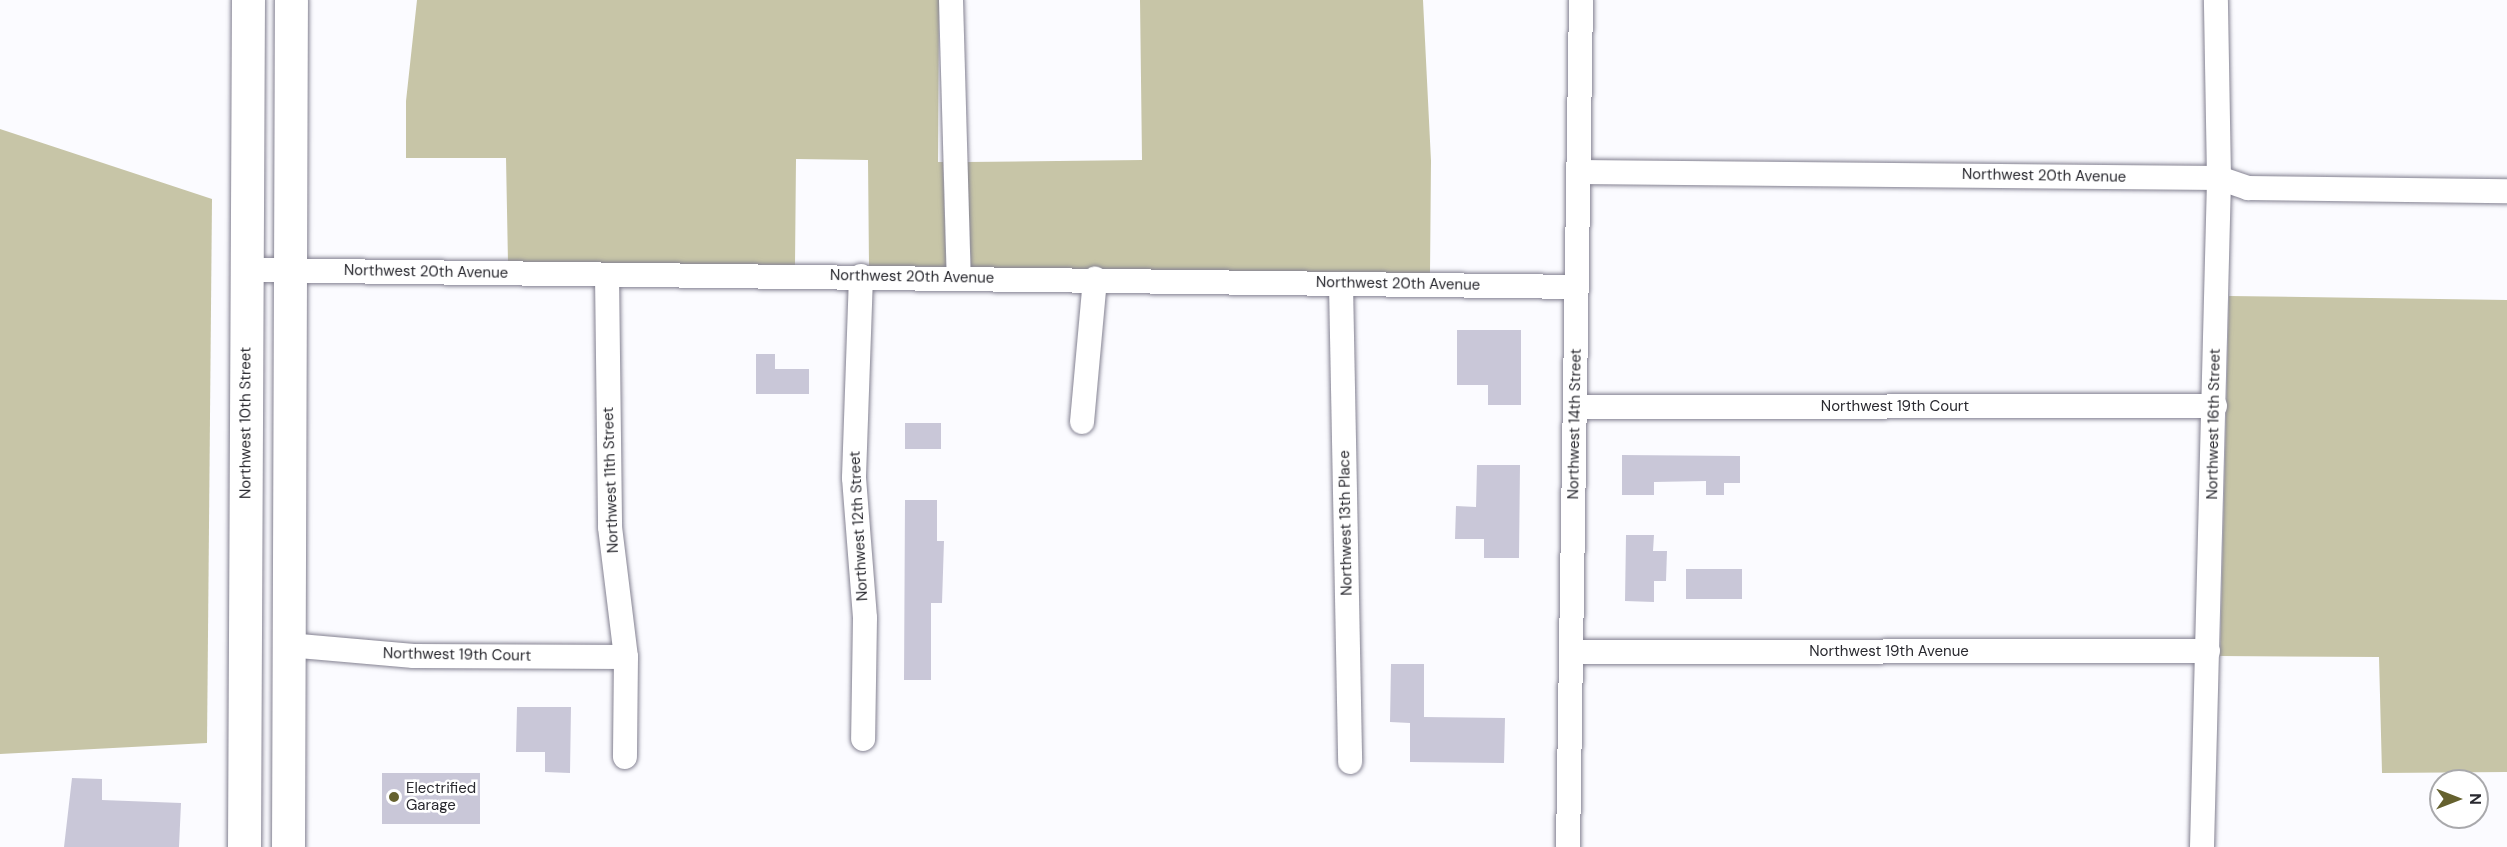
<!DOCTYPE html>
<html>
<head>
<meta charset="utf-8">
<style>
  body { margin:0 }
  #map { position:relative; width:2507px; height:847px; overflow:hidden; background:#fbfbff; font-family:"DM Sans",sans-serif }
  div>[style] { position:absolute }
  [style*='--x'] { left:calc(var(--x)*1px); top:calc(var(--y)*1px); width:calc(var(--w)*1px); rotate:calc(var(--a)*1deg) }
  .forest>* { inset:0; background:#c7c5a7 }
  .building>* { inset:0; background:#c9c7d8 }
  .roads { filter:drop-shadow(0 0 2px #838191) drop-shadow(0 0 2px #838191) }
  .street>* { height:24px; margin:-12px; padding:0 12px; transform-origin:12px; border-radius:12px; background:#fff }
  .highway>* { height:33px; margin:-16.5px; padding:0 16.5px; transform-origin:16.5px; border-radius:16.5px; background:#fff }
  .dots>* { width:16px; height:16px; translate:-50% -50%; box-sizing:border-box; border:3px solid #fff; border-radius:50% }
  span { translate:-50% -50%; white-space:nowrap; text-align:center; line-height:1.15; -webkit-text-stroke:5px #fff; paint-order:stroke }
  .street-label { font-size:15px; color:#29292f }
  .poi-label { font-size:15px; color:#29292f }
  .left { translate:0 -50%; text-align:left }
  .north { position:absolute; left:2429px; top:769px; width:60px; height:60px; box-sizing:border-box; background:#fff; border:2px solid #a9a9ac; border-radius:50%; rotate:90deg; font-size:16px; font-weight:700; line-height:24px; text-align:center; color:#29292f }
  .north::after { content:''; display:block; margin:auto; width:21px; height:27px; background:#65612e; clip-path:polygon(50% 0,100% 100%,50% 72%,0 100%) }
</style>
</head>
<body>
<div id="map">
  <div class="forest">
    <div style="clip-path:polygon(417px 0,939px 0,938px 162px,943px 162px,946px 267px,869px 266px,868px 160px,796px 159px,795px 265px,508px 263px,506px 158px,406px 158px,406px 101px)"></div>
    <div style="clip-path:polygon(1140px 0,1423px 0,1431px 161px,1430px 274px,971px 268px,967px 162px,1142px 160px)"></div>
    <div style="clip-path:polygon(0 129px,212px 199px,207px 743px,0 754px)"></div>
    <div style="clip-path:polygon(2229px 296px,2507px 300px,2507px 772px,2382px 773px,2379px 657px,2220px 656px)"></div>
  </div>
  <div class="building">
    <div style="clip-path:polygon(1457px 330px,1521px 330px,1521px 405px,1488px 405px,1488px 385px,1457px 385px)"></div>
    <div style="clip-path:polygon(756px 354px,775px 354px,775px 369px,809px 369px,809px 394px,756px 394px)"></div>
    <div style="clip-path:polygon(905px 423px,941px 423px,941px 449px,905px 449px)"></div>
    <div style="clip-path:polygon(1622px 455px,1740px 456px,1740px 483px,1724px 483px,1724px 495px,1706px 495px,1706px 481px,1654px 482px,1654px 495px,1622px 495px)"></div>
    <div style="clip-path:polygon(1477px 465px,1520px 465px,1519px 558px,1484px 558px,1484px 539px,1455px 539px,1456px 506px,1476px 507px)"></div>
    <div style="clip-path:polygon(905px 500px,937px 500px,937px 541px,944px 541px,942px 603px,931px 603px,931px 680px,904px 680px)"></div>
    <div style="clip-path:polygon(1626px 535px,1654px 535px,1653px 551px,1667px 551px,1666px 581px,1654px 581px,1654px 602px,1625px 601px)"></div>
    <div style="clip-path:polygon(1686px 569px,1742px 569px,1742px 599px,1686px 599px)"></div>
    <div style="clip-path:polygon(1391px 664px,1424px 664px,1424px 717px,1505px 718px,1504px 763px,1410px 762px,1410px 723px,1390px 722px)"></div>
    <div style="clip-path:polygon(517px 707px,571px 707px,570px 773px,545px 772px,545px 752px,516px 752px)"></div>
    <div style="clip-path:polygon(382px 773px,480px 773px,480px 824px,382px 824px)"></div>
    <div style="clip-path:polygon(72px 778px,102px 779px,102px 800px,181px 803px,179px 847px,64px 847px)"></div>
  </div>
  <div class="roads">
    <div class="street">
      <div style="--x:951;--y:0;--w:279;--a:88.4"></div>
      <div style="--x:1579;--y:172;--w:640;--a:0.54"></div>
      <div style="--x:2219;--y:178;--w:31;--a:19"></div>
      <div style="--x:2248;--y:188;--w:259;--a:0.7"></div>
      <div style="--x:247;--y:270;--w:1330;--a:0.73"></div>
      <div style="--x:607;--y:275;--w:252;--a:89.3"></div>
      <div style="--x:610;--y:527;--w:131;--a:83"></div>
      <div style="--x:626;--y:657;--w:100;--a:90.6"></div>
      <div style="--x:861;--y:276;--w:202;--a:92"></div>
      <div style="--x:854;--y:478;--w:140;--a:85.5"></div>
      <div style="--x:865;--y:618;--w:121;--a:90.9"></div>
      <div style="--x:1341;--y:284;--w:478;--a:88.9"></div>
      <div style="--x:1575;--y:407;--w:640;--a:-0.09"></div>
      <div style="--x:1082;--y:422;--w:144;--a:-84.8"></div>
      <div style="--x:288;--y:645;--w:126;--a:5"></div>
      <div style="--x:414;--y:656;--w:212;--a:0.3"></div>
      <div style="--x:1571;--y:652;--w:637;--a:-0.09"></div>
      <div style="--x:1568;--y:847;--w:847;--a:-89.12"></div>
      <div style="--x:2202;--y:847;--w:669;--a:-88.54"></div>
      <div style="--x:2219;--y:178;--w:178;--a:-91"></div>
    </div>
    <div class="highway">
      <div style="--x:244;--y:847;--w:847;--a:-89.73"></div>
      <div style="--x:288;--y:847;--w:847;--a:-89.8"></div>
    </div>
  </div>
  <div class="dots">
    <div style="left:394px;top:797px;background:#65612e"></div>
  </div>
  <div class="street-label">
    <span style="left:2044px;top:176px;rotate:1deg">Northwest 20th Avenue</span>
    <span style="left:426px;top:272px;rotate:1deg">Northwest 20th Avenue</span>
    <span style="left:912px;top:277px;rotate:1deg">Northwest 20th Avenue</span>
    <span style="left:1398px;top:284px;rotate:1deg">Northwest 20th Avenue</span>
    <span style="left:1895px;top:407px">Northwest 19th Court</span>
    <span style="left:246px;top:423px;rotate:-90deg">Northwest 10th Street</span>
    <span style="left:1575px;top:424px;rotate:-89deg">Northwest 14th Street</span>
    <span style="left:2214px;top:424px;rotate:-89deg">Northwest 16th Street</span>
    <span style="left:611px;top:480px;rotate:-92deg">Northwest 11th Street</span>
    <span style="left:1346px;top:523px;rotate:-91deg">Northwest 13th Place</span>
    <span style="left:859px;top:526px;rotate:-93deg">Northwest 12th Street</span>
    <span style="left:1889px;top:652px">Northwest 19th Avenue</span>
    <span style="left:457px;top:655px;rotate:1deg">Northwest 19th Court</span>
  </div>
  <div class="poi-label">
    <span class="left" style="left:406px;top:797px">Electrified<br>Garage</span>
  </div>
  <div class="north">N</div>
</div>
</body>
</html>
